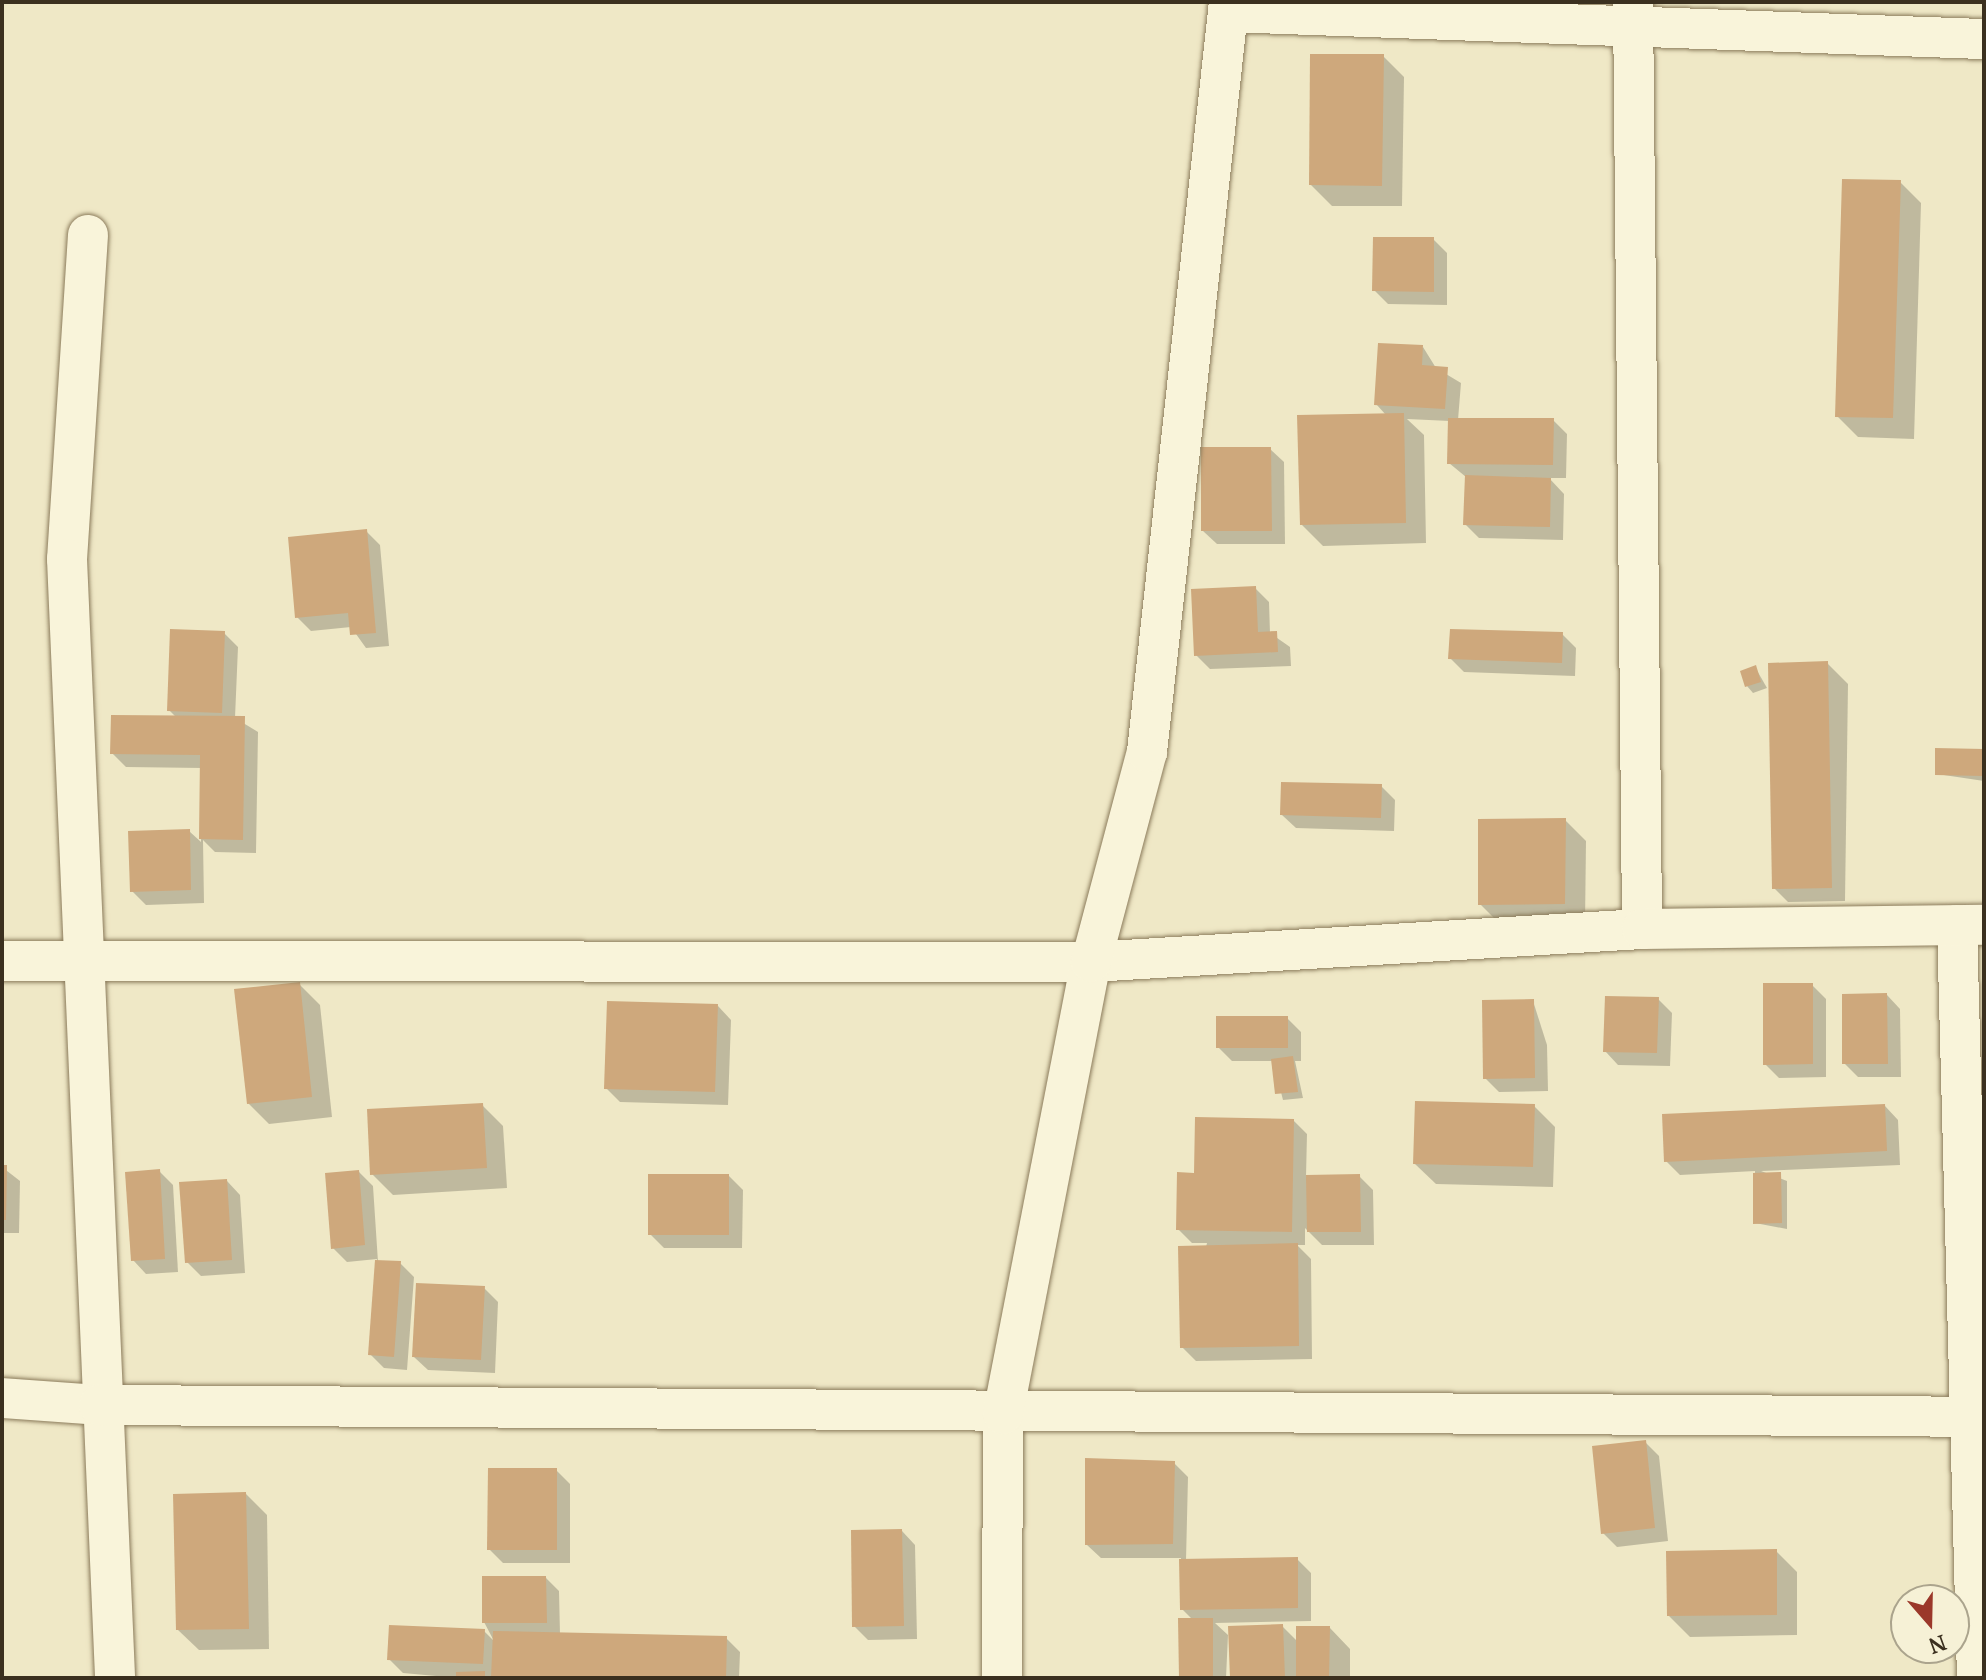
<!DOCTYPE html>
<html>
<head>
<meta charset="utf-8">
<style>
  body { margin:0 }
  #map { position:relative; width:1986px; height:1680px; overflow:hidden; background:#efe8c6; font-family:"PT Serif",serif }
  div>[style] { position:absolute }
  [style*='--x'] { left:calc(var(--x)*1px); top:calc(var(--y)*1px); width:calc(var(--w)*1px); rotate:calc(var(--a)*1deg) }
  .shadow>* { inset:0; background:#0003 }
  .building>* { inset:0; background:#cea87c }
  .roads { filter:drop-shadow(0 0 2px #8b7b5b) drop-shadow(0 0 2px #8b7b5b) }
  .minor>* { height:40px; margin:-20px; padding:0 20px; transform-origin:20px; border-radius:20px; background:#f9f4da }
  span { translate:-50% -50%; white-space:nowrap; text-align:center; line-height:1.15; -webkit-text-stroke:6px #f6f1d6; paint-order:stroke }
  .frame { position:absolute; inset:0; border:4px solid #3b301f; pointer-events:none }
  .north { position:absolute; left:1890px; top:1584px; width:80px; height:80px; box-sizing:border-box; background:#f6f1d6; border:2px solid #aba48d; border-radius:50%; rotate:160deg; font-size:22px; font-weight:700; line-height:32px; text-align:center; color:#3b301f }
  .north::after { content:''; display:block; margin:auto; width:28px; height:36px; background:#9b382a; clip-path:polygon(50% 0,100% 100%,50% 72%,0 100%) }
</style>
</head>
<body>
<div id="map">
  <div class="shadow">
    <div style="clip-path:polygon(1383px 56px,1404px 77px,1402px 206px,1332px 206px,1311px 185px)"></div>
    <div style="clip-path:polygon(1900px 182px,1921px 203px,1914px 439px,1858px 437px,1837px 416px)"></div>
    <div style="clip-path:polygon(1433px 239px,1447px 253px,1447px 305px,1388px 304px,1374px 290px)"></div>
    <div style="clip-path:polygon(1423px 347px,1436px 368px,1461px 383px,1458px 420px,1553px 420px,1567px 434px,1566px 478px,1549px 478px,1564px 494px,1563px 540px,1479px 538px,1465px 524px,1466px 477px,1449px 463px,1450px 421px,1407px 419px,1424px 435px,1426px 543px,1323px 546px,1302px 525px,1386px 415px,1376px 404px)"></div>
    <div style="clip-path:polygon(1270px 449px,1284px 462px,1285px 544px,1217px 544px,1203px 531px)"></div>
    <div style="clip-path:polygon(366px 531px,380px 545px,389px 646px,366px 648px,351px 627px,311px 631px,297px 617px)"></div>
    <div style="clip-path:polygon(1255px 588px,1269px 602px,1270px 633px,1290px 647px,1291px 666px,1210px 669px,1196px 655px)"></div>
    <div style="clip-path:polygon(224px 633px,238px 647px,235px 718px,258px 732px,256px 853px,215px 852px,203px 840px,204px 903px,146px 905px,132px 891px,189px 831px,201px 842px,202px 768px,126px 767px,112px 753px,176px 717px,169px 710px)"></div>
    <div style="clip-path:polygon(1562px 634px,1576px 648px,1575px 676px,1464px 672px,1450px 658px)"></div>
    <div style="clip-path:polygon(1827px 663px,1848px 684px,1845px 901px,1788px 902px,1774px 888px)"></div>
    <div style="clip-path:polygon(1755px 667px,1767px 688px,1753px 693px,1747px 686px)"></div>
    <div style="clip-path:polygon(1984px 751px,1984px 781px,1937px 774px)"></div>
    <div style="clip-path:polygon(1381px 786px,1395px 800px,1394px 831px,1296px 828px,1282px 815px)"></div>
    <div style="clip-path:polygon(1565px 820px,1586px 841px,1585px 924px,1501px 925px,1480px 904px)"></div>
    <div style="clip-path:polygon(299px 984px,320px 1005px,332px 1117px,269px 1124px,248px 1103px)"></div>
    <div style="clip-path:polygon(1812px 985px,1826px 999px,1826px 1077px,1779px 1078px,1765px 1064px)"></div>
    <div style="clip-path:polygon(1887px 995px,1900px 1009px,1901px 1077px,1858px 1077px,1844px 1063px)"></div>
    <div style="clip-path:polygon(1658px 999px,1672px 1013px,1670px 1066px,1618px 1065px,1605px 1051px)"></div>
    <div style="clip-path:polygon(1533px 1001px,1547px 1045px,1548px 1091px,1499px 1092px,1485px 1078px)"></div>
    <div style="clip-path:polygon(718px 1006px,731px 1020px,728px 1105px,620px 1102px,606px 1088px)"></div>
    <div style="clip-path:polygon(1287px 1018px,1301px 1032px,1301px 1061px,1295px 1061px,1303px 1098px,1283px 1100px,1273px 1061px,1232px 1061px,1218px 1047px)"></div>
    <div style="clip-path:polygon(482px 1105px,503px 1126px,507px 1188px,393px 1195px,372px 1174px)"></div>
    <div style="clip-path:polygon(1534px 1106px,1555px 1127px,1553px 1187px,1436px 1184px,1415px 1164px)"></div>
    <div style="clip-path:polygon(1885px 1106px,1898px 1120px,1900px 1165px,1761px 1171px,1787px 1181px,1787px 1229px,1755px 1223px,1755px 1171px,1680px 1175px,1666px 1161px)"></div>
    <div style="clip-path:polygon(1293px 1120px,1307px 1134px,1306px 1177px,1359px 1176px,1373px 1190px,1374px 1245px,1322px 1245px,1305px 1228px,1305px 1245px,1297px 1245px,1311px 1259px,1312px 1359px,1196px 1361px,1182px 1347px,1207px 1243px,1192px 1243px,1178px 1229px,1195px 1175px)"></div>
    <div style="clip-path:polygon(2px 1167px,20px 1181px,19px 1233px,2px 1233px)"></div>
    <div style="clip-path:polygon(159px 1171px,173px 1185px,178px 1272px,146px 1274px,133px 1260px)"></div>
    <div style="clip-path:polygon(359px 1172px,373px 1186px,378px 1262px,400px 1263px,414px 1277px,407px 1370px,384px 1368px,370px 1354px,377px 1259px,347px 1262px,333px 1248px)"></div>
    <div style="clip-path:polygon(729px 1176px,743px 1190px,742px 1248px,664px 1248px,650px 1234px)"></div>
    <div style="clip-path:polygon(227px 1181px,240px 1195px,245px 1273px,201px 1276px,187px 1262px)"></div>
    <div style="clip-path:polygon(484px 1288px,498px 1302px,495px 1373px,428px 1370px,414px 1357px)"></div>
    <div style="clip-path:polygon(1645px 1442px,1659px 1456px,1668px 1541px,1617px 1547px,1603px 1533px)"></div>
    <div style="clip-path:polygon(1174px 1463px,1188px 1477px,1186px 1561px,1297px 1559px,1311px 1573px,1311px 1621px,1215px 1623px,1228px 1635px,1226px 1678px,1181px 1678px,1193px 1620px,1182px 1609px,1181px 1558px,1101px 1558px,1087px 1545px)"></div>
    <div style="clip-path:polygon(556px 1470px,570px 1484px,570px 1563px,503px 1563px,489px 1549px)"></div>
    <div style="clip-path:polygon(246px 1494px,267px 1515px,269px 1649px,199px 1650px,178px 1630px)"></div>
    <div style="clip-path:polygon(902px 1531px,915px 1545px,917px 1639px,868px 1640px,854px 1626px)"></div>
    <div style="clip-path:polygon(1776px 1551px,1797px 1572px,1797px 1635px,1690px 1637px,1669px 1616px)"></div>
    <div style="clip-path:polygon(546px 1578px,559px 1591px,560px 1634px,726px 1638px,740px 1652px,739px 1678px,458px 1678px,403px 1673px,389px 1659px,484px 1631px,494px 1641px,484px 1622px)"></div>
    <div style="clip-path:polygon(1282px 1626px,1298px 1642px,1330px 1628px,1350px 1649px,1350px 1678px,1232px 1678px)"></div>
  </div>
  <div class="building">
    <div style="clip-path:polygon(1310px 54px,1384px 54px,1382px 186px,1309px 185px)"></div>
    <div style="clip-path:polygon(1842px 179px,1901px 180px,1893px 418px,1835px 417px)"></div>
    <div style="clip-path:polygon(1373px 237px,1434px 237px,1434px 292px,1372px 291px)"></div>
    <div style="clip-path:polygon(1378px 343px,1423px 345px,1422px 365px,1448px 367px,1445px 409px,1374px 405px)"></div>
    <div style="clip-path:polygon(1404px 413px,1406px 523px,1300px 525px,1297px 415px)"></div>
    <div style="clip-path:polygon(1448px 418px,1554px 418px,1553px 465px,1447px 464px)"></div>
    <div style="clip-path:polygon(1201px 447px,1271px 447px,1272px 531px,1201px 531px)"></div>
    <div style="clip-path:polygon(1465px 475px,1551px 478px,1550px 527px,1463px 525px)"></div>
    <div style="clip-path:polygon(367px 529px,376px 633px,350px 635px,348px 613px,295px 618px,288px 537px)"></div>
    <div style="clip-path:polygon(1256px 586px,1258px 632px,1277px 631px,1278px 652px,1194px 656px,1191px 589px)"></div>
    <div style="clip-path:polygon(170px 629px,225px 631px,222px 713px,167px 711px)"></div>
    <div style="clip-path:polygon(1450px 629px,1563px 632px,1562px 663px,1448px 659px)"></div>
    <div style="clip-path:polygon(1828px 661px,1832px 888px,1772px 889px,1768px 663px)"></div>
    <div style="clip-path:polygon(1756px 665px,1761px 682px,1745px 687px,1740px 671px)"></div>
    <div style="clip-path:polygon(111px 715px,245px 716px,243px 840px,199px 839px,200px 755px,110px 754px)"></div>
    <div style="clip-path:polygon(1935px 748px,1984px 749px,1984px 776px,1935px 775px)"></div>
    <div style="clip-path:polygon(1281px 782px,1382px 784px,1381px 818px,1280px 815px)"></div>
    <div style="clip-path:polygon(1566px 818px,1565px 904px,1478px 905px,1478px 819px)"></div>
    <div style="clip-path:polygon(190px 829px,191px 890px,130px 892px,128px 831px)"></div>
    <div style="clip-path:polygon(300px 982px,312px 1097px,247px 1104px,234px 989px)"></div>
    <div style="clip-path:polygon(1763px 983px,1813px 983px,1813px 1064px,1763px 1065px)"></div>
    <div style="clip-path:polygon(1887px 993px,1888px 1064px,1842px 1064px,1842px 994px)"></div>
    <div style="clip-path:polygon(1605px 996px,1659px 997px,1657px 1053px,1603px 1052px)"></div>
    <div style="clip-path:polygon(1534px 999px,1535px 1078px,1483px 1079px,1482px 1000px)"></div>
    <div style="clip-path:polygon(607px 1001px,718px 1004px,715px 1092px,604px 1089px)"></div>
    <div style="clip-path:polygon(1216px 1016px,1288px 1016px,1288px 1048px,1216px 1048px)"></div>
    <div style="clip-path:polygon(1293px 1056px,1298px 1092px,1275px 1094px,1271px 1059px)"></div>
    <div style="clip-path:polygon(1415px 1101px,1535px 1104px,1533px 1167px,1413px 1164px)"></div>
    <div style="clip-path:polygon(483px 1103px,487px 1168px,370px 1175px,367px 1109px)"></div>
    <div style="clip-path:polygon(1885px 1104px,1887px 1151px,1664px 1162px,1662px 1114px)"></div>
    <div style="clip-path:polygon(1195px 1117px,1294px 1119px,1292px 1232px,1176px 1230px,1177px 1172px,1194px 1173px)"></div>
    <div style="clip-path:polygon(2px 1165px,7px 1165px,6px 1220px,2px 1220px)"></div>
    <div style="clip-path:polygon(160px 1169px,165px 1259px,131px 1261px,125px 1172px)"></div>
    <div style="clip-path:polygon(359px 1170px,365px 1245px,331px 1249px,325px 1173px)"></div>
    <div style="clip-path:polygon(1781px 1172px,1782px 1223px,1753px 1224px,1753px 1173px)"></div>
    <div style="clip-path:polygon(648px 1174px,729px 1174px,729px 1235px,648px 1235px)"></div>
    <div style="clip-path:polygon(1360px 1174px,1361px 1232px,1307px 1232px,1306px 1175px)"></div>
    <div style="clip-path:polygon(227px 1179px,232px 1260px,185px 1263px,179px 1182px)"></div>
    <div style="clip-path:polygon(1298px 1243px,1299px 1346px,1180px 1348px,1178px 1246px)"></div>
    <div style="clip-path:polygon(375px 1260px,401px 1261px,394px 1357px,368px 1355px)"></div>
    <div style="clip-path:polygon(416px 1283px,485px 1286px,481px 1360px,412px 1357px)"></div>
    <div style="clip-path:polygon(1646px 1440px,1655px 1528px,1601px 1534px,1592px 1446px)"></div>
    <div style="clip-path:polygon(1085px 1458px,1175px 1461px,1173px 1544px,1085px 1545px)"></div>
    <div style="clip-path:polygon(488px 1468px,557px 1468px,557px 1550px,487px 1550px)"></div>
    <div style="clip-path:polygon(246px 1492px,249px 1629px,176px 1630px,173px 1494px)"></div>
    <div style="clip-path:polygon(902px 1529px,904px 1626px,852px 1627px,851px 1530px)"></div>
    <div style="clip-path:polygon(1777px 1549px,1777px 1615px,1667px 1616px,1666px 1551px)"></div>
    <div style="clip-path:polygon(1298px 1557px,1298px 1608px,1180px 1610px,1179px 1559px)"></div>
    <div style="clip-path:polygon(482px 1576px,546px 1576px,547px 1623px,482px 1623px)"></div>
    <div style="clip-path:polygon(1178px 1618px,1213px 1618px,1213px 1678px,1179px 1678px)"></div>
    <div style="clip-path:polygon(1283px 1624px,1285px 1678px,1230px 1678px,1228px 1626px)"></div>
    <div style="clip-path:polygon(389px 1625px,485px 1629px,483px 1664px,387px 1660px)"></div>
    <div style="clip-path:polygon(1296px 1626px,1330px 1626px,1329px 1678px,1296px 1678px)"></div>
    <div style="clip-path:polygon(493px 1631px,727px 1636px,726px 1678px,491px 1678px)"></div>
    <div style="clip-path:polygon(485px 1671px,485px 1678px,456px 1678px,456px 1672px)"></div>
  </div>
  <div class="roads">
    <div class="minor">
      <div style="--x:1633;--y:2;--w:927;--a:89.44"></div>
      <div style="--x:1228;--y:12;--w:756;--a:2.05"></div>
      <div style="--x:88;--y:235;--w:325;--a:93.7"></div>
      <div style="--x:67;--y:559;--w:1120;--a:87.54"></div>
      <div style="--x:1957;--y:925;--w:753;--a:88.48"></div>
      <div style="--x:2;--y:961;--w:1089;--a:0.05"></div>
      <div style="--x:1091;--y:962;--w:552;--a:-3.43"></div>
      <div style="--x:1642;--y:929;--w:342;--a:-0.7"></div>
      <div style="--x:2;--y:1398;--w:97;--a:4.1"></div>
      <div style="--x:99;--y:1405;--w:1885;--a:0.36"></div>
      <div style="--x:1002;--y:1678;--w:264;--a:-89.8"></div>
      <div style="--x:1003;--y:1414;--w:460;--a:-79"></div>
      <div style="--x:1091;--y:962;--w:217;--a:-75.1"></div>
      <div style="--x:1147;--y:752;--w:754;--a:-83.76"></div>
    </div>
  </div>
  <div class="frame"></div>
  <div class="north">N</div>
</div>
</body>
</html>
